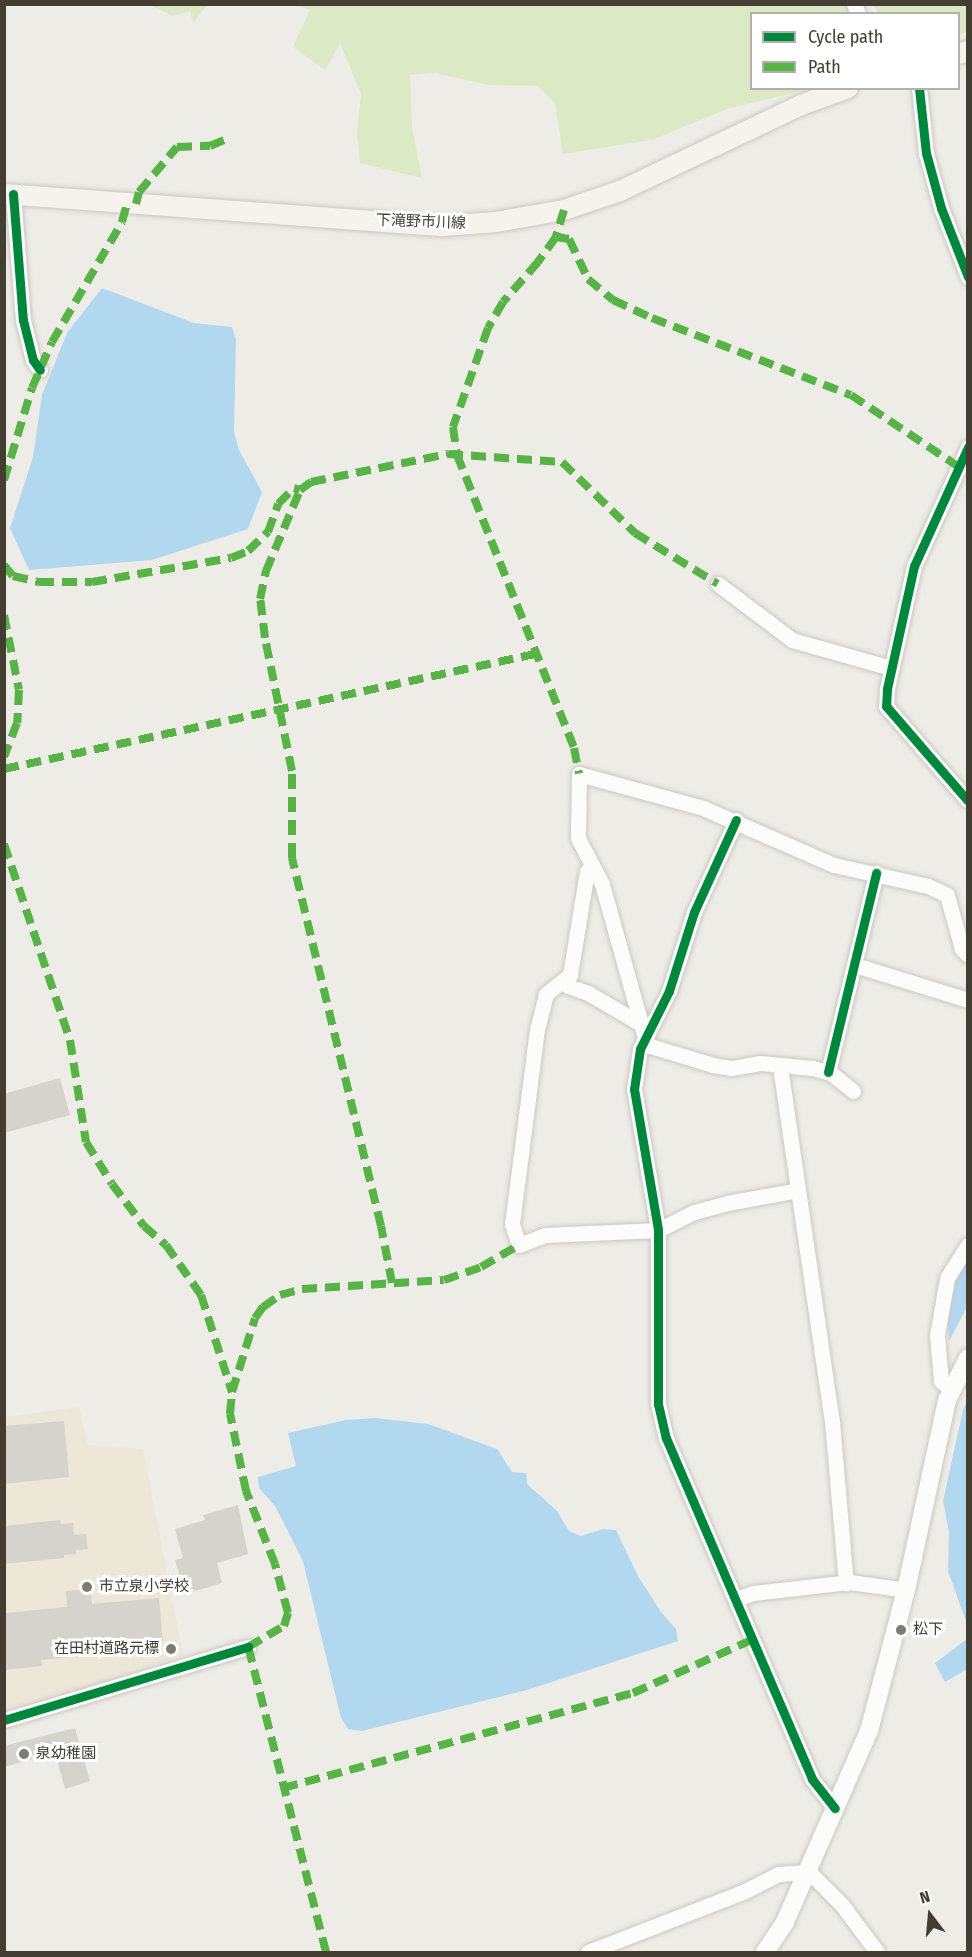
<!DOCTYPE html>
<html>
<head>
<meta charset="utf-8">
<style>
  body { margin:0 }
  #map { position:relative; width:972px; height:1957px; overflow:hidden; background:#eeece6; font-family:"Fira Sans Condensed","Noto Sans JP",sans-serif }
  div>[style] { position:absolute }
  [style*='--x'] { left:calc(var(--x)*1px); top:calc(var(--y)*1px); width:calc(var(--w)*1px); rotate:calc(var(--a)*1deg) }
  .education>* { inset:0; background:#ede7d7 }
  .green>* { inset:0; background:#dbeac4 }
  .water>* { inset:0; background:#b2d8f0 }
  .building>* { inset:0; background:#d6d3cd }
  .roads { filter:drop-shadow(0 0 2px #cbc8c2) drop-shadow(0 0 2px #cbc8c2) }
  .minor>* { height:15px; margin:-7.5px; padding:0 7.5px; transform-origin:7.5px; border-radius:7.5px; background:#fcfcfb }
  .tertiary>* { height:18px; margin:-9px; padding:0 9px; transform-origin:9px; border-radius:9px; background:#fcfcfb }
  .secondary>* { height:20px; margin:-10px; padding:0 10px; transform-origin:10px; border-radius:10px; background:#f6f3ec }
  .quiet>* { height:8px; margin-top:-4px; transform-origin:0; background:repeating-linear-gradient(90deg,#57b346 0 15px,transparent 0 23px) }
  .cycleway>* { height:9px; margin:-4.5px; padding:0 4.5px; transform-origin:4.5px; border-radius:4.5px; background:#00873e }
  .dots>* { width:16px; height:16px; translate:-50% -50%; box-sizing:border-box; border:3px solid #fff; border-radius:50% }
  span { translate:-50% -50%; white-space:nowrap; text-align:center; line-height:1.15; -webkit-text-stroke:6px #fff; paint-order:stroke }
  .street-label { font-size:15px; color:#443d32 }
  .poi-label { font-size:15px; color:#443d32 }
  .left { translate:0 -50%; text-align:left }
  .right { translate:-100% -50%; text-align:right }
  .frame { position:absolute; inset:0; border:6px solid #443d32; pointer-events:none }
  .legend { position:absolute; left:750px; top:12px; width:210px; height:78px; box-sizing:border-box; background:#fff; border:2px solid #b4b1ad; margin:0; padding:8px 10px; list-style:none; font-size:18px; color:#443d32 }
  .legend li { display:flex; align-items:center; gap:12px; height:30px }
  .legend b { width:30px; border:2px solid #b4b1ad }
  .north { position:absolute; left:900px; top:1885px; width:60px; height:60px; -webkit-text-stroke:4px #fff; paint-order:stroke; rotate:344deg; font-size:16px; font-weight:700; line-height:24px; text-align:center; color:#443d32 }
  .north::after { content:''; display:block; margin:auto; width:21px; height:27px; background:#443d32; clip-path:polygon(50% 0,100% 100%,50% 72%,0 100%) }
</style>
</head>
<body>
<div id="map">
  <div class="education">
    <div style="clip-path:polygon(79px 1407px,88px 1445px,143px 1449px,183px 1655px,54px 1700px,5px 1710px,4px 1417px)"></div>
  </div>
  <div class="green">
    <div style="clip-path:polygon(848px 4px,852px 13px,752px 14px,752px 88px,810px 89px,727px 109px,652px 140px,563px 154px,555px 103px,538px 86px,489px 85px,435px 73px,410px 75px,412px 128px,422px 178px,360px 163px,357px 133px,361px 94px,340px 43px,325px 70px,293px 47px,310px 10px,296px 5px)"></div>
    <div style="clip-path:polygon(150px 5px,207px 5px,193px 23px,190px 11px,173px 16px)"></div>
    <div style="clip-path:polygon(874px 5px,967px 5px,967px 31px,959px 36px,958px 14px,878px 13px)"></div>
  </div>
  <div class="water">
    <div style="clip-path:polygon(102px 288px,194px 323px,232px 327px,236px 339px,234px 432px,239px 450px,262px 492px,248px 529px,152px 560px,29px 570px,10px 528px,33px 457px,42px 395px,67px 333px)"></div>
    <div style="clip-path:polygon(967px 1257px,967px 1307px,949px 1341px,947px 1306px,960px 1268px)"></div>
    <div style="clip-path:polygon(967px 1401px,967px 1624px,948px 1571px,949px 1532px,943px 1501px,963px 1410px)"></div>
    <div style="clip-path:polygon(375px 1418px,428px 1424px,497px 1449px,512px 1472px,526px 1473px,527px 1484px,557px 1511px,569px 1531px,581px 1536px,603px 1529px,616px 1530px,639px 1578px,661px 1612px,676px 1629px,678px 1641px,527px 1690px,362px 1731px,348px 1729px,341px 1718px,303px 1561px,275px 1506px,259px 1488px,258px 1477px,296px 1466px,288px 1433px,346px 1420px)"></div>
    <div style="clip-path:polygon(967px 1639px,967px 1669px,945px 1682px,935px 1663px)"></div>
  </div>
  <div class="building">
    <div style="clip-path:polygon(60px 1078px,70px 1115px,4px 1133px,4px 1094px)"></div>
    <div style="clip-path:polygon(64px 1421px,69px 1477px,4px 1484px,4px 1426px)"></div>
    <div style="clip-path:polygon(238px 1505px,248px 1554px,217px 1563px,222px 1583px,185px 1594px,175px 1560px,183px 1558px,175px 1529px,205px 1520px,203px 1515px)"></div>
    <div style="clip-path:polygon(60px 1520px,61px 1524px,73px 1523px,74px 1535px,86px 1534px,88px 1549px,76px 1550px,76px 1554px,64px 1555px,64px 1558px,4px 1564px,4px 1526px)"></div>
    <div style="clip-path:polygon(91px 1589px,92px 1604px,159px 1598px,163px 1641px,92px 1649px,93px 1655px,41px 1660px,42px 1666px,4px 1670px,4px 1613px,67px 1607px,66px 1591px)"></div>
    <div style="clip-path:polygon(75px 1728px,90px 1781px,65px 1789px,55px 1753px,4px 1767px,4px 1746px)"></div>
  </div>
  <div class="roads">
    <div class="minor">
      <div style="--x:854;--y:4;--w:11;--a:68"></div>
      <div style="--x:919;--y:88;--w:65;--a:83.9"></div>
      <div style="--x:926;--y:153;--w:57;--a:74.7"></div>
      <div style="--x:941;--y:208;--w:74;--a:68.6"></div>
      <div style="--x:13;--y:194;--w:126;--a:85.5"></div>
      <div style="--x:23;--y:320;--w:41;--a:76"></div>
      <div style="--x:33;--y:360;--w:12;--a:55"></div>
      <div style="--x:968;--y:447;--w:131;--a:114.4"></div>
      <div style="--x:914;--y:566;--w:126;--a:102.4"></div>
      <div style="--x:887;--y:689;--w:17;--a:93"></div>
      <div style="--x:886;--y:706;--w:125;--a:49.2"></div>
      <div style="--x:718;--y:584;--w:93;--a:37.1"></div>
      <div style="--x:792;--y:640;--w:103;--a:15.8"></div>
      <div style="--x:736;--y:820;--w:101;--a:114.5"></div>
      <div style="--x:694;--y:912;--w:83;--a:107.6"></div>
      <div style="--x:669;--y:991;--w:65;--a:116.6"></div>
      <div style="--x:640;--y:1049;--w:40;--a:98.5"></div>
      <div style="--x:634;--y:1089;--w:143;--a:80.3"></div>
      <div style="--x:658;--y:1230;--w:174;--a:90"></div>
      <div style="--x:658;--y:1404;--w:35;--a:77"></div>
      <div style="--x:666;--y:1438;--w:371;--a:66.8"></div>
      <div style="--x:812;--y:1779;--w:37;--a:52"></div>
      <div style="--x:593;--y:867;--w:7;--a:146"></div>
      <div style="--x:587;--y:871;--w:105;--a:99.3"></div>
      <div style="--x:570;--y:975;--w:31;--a:142"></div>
      <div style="--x:546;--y:994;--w:36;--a:104"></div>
      <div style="--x:537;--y:1029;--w:197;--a:97.3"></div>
      <div style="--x:512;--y:1224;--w:22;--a:72"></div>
      <div style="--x:519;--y:1245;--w:28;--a:-21"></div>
      <div style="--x:545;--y:1235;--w:113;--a:-2.5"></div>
      <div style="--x:658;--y:1230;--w:40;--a:-26.6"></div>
      <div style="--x:694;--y:1212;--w:34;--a:-15"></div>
      <div style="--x:727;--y:1203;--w:72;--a:-10.4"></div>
      <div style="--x:855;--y:965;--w:118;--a:17.2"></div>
      <div style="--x:563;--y:981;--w:7;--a:45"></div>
      <div style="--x:568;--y:986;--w:21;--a:19"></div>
      <div style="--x:588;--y:993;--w:56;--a:30.3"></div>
      <div style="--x:636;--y:1021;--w:4;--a:-27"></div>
      <div style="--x:780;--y:1066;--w:359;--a:81.7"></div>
      <div style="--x:832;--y:1421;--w:163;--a:85.1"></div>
      <div style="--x:828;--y:1072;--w:205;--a:-76.4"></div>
      <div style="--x:853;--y:1091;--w:28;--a:-141"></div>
      <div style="--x:831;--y:1073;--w:20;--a:-165"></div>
      <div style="--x:812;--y:1068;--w:52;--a:-174.5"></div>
      <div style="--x:760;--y:1063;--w:29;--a:170"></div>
      <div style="--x:731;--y:1068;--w:18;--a:-171"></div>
      <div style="--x:713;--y:1065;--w:66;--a:-163.2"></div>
      <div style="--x:650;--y:1046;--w:9;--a:-122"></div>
      <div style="--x:645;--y:1038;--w:160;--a:-105.6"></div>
      <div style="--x:602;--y:884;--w:52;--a:-117.6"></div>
      <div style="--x:578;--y:838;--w:64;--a:-89.1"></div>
      <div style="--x:579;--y:774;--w:129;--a:15.3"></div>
      <div style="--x:703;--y:808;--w:143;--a:23.5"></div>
      <div style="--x:834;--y:865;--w:96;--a:12.6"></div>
      <div style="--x:928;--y:886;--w:21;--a:25"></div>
      <div style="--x:947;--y:895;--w:56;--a:74.5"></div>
      <div style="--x:962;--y:949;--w:8;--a:45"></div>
      <div style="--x:952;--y:1390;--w:14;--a:-141"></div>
      <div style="--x:941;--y:1381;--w:46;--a:-95"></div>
      <div style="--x:937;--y:1335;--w:58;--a:-80"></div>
      <div style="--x:947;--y:1278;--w:39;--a:-58"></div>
      <div style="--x:736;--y:1599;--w:18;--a:-19"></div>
      <div style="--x:753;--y:1593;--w:98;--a:-6.5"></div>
      <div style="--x:850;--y:1582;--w:57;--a:8.1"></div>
      <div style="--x:4;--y:1720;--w:255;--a:-16.7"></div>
      <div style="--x:588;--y:1952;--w:168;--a:-21.2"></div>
      <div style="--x:745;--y:1891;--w:37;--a:-27"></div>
      <div style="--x:778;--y:1874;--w:31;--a:-4"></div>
      <div style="--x:809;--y:1872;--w:47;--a:45"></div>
      <div style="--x:842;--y:1905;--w:59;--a:53.3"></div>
    </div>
    <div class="tertiary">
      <div style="--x:765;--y:1952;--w:36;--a:-56"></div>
      <div style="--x:785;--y:1922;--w:209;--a:-66.3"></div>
      <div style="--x:869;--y:1731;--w:146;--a:-75.3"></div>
      <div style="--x:906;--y:1590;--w:194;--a:-77.8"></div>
      <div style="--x:947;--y:1400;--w:47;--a:-63.4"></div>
    </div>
    <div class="secondary">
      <div style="--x:958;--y:54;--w:10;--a:-17"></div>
      <div style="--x:4;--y:194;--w:440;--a:4.2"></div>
      <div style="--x:443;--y:226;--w:53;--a:-4.3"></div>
      <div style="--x:496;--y:222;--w:69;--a:-10"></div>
      <div style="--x:564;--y:210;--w:59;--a:-18.7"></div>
      <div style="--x:620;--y:191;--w:200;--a:-25.4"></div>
      <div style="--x:801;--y:105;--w:50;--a:-19.9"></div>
    </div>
  </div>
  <div class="quiet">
    <div style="--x:136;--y:204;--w:12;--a:-76"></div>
    <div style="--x:139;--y:192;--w:59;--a:-49.8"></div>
    <div style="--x:177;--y:147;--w:33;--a:-2"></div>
    <div style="--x:210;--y:146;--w:15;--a:-23"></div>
    <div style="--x:564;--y:210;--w:28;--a:107"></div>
    <div style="--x:556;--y:237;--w:31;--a:126"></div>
    <div style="--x:538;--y:262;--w:53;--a:131.2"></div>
    <div style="--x:503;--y:302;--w:30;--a:120"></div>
    <div style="--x:488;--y:328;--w:105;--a:109.5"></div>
    <div style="--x:453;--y:427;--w:28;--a:82"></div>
    <div style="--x:457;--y:455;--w:315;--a:68.2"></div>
    <div style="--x:574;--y:748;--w:26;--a:79"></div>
    <div style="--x:556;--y:237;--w:13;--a:9"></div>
    <div style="--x:569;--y:239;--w:44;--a:64.6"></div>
    <div style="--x:588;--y:279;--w:33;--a:40"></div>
    <div style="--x:613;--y:300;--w:43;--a:24.8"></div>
    <div style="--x:652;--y:318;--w:213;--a:21.2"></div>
    <div style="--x:851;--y:395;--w:130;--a:33.7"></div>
    <div style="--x:4;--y:480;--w:96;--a:-73.1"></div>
    <div style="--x:32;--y:388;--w:50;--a:-66.5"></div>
    <div style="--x:52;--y:342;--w:139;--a:-59.7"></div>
    <div style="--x:122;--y:222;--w:20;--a:-75"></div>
    <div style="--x:4;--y:565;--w:14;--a:51"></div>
    <div style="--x:13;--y:576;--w:27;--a:13"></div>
    <div style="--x:39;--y:582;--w:53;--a:0"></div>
    <div style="--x:92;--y:582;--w:141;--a:-9.8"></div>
    <div style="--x:231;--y:558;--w:18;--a:-22"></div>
    <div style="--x:248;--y:551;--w:28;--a:-44"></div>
    <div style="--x:268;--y:532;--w:30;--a:-70"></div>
    <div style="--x:278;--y:504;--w:23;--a:-45"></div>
    <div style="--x:294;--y:488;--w:6;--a:18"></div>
    <div style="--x:4;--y:615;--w:76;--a:78.7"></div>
    <div style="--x:19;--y:690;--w:33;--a:93"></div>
    <div style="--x:17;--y:723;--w:36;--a:111"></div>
    <div style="--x:4;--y:769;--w:543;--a:-12.22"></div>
    <div style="--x:4;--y:844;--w:207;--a:71.4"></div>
    <div style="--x:70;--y:1040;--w:103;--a:81.1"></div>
    <div style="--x:86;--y:1142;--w:49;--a:58.2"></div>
    <div style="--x:112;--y:1184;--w:53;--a:52.7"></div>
    <div style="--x:144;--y:1226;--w:29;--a:41"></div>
    <div style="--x:166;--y:1245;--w:61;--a:55"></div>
    <div style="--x:201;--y:1295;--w:102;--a:72.3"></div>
    <div style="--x:392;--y:1283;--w:58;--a:-100.9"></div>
    <div style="--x:381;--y:1226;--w:379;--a:-103.6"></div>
    <div style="--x:292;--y:858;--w:87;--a:-90"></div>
    <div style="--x:292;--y:771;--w:136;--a:-101.5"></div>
    <div style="--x:265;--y:638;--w:39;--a:-97"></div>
    <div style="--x:260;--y:599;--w:29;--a:-78"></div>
    <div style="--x:266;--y:571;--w:88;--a:-67.2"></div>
    <div style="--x:300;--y:490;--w:14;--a:-36"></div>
    <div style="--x:311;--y:482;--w:140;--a:-11.6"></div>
    <div style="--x:448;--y:454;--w:114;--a:4"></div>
    <div style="--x:562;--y:462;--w:102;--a:44.2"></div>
    <div style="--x:635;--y:533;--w:97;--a:31.6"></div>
    <div style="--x:283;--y:1788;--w:363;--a:-15.2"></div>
    <div style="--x:633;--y:1693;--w:133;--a:-24.1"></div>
    <div style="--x:326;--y:1952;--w:315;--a:-104.3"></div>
    <div style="--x:248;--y:1647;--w:42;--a:-30.3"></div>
    <div style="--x:284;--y:1626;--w:14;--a:-73"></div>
    <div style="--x:288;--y:1613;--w:51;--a:-104.9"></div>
    <div style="--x:275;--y:1564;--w:79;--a:-111.7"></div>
    <div style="--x:246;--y:1491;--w:79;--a:-101.7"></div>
    <div style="--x:230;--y:1414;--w:22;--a:-85"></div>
    <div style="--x:232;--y:1392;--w:77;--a:-72.7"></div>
    <div style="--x:255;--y:1318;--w:14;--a:-54"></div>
    <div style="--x:263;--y:1307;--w:21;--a:-35"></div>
    <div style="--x:280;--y:1295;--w:23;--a:-15"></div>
    <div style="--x:302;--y:1289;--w:142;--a:-3.6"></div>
    <div style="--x:444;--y:1280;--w:39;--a:-19"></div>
    <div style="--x:481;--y:1267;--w:44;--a:-30.1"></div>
  </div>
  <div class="cycleway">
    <div style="--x:919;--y:88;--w:65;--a:83.9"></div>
    <div style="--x:926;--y:153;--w:57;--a:74.7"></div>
    <div style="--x:941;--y:208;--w:74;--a:68.6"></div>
    <div style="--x:13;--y:194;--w:126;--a:85.5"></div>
    <div style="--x:23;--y:320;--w:41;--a:76"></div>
    <div style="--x:33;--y:360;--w:12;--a:55"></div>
    <div style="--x:968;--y:447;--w:131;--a:114.4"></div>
    <div style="--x:914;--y:566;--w:126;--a:102.4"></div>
    <div style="--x:887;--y:689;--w:17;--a:93"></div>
    <div style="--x:886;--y:706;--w:125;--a:49.2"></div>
    <div style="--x:736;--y:820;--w:101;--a:114.5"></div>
    <div style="--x:694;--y:912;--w:83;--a:107.6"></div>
    <div style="--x:669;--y:991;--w:65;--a:116.6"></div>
    <div style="--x:640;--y:1049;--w:40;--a:98.5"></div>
    <div style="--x:634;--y:1089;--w:143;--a:80.3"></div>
    <div style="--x:658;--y:1230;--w:174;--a:90"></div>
    <div style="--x:658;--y:1404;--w:35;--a:77"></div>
    <div style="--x:666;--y:1438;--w:371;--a:66.8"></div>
    <div style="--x:812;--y:1779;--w:37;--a:52"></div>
    <div style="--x:828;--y:1072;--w:205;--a:-76.4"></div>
    <div style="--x:4;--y:1720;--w:255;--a:-16.7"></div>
  </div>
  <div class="dots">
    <div style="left:87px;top:1587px;background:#807a71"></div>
    <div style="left:901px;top:1630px;background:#807a71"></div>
    <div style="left:171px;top:1649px;background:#807a71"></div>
    <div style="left:24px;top:1754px;background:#807a71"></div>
  </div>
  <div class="street-label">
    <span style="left:421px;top:222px;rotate:2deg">下滝野市川線</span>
  </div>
  <div class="poi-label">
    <span class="left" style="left:99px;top:1587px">市立泉小学校</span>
    <span class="left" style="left:913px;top:1630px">松下</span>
    <span class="right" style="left:159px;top:1649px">在田村道路元標</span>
    <span class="left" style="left:36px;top:1754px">泉幼稚園</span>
  </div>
  <div class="frame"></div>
  <ul class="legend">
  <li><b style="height:8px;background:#00873e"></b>Cycle path</li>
  <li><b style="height:8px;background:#57b346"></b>Path</li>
  </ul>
  <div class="north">N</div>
</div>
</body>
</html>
